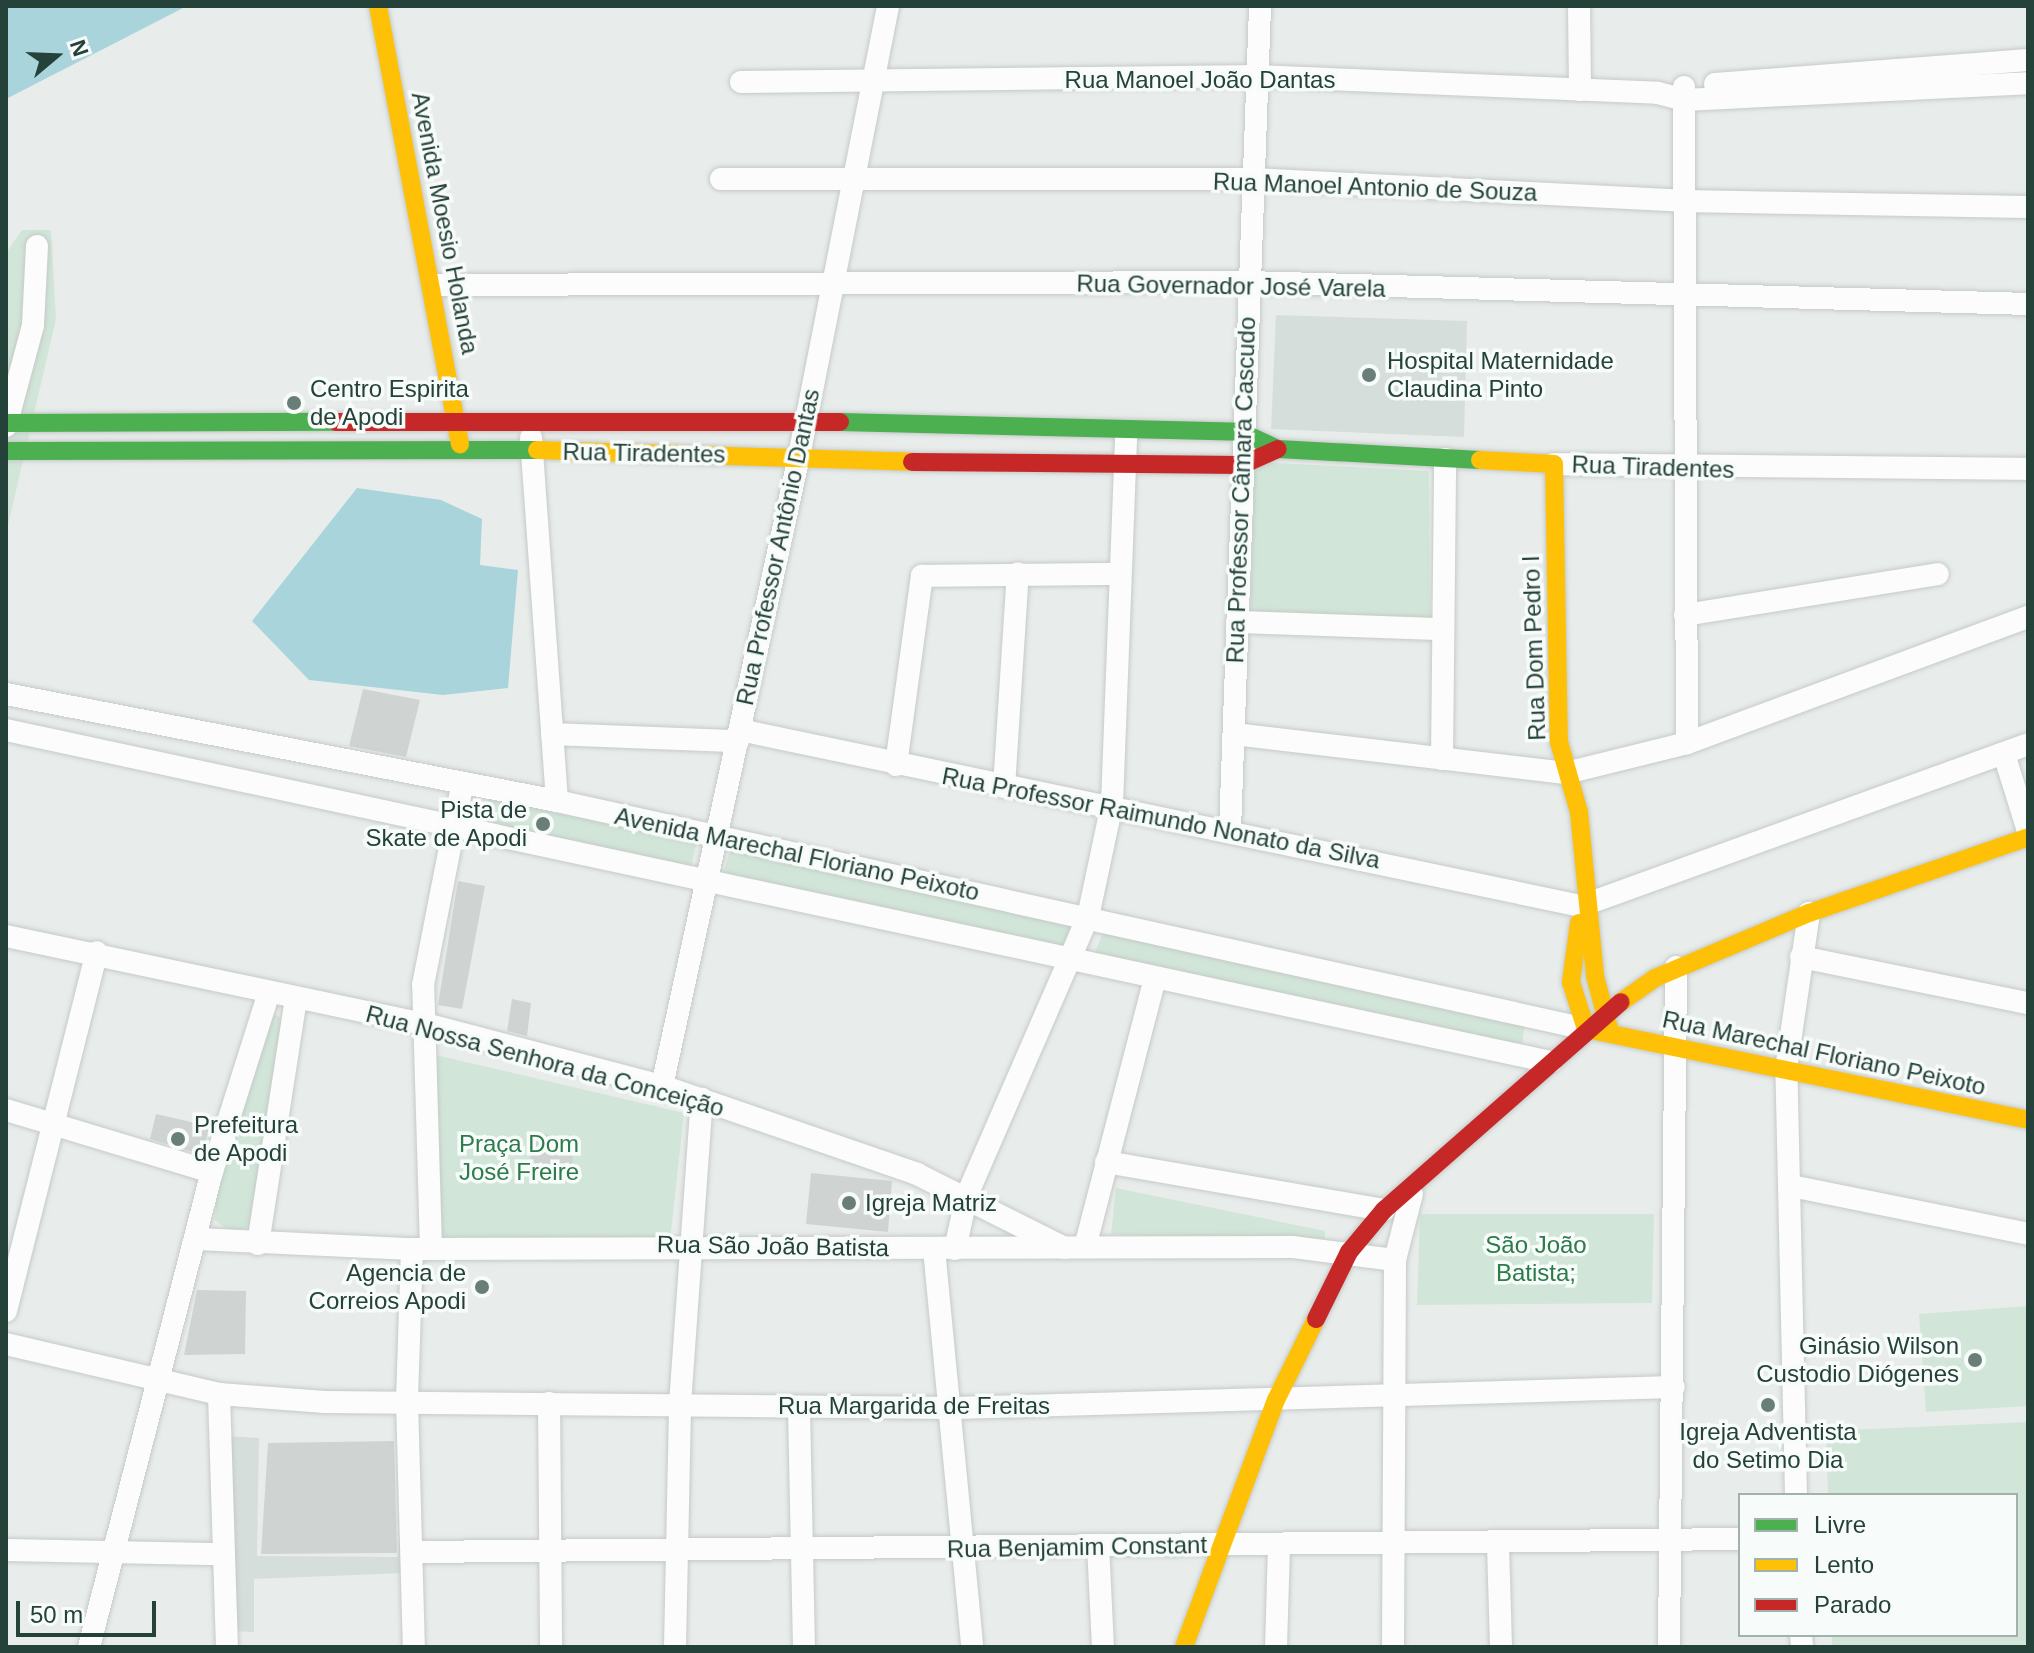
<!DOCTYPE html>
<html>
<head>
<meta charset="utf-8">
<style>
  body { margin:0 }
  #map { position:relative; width:2034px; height:1653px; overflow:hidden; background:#e8edeb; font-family:Arial,sans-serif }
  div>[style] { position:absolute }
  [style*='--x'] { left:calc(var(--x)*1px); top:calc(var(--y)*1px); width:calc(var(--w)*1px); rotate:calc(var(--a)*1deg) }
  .built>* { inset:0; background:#d6dedb }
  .green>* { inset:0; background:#d1e6d8 }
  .water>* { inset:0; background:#a9d4db }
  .building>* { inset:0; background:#cfd4d2 }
  .roads { filter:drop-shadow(0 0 2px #c5cac8) drop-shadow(0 0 2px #c5cac8) }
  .street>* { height:22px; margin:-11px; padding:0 11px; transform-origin:11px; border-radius:11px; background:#fcfcfc }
  .fast>* { height:18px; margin:-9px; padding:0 9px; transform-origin:9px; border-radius:9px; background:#4caf50 }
  .slow>* { height:18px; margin:-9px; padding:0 9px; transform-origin:9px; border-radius:9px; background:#ffc107 }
  .jam>* { height:18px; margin:-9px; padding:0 9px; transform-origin:9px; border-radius:9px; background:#c62828 }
  .dots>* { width:22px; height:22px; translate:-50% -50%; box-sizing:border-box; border:4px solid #f7fbf9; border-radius:50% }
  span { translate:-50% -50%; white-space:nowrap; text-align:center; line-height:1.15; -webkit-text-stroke:7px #f7fbf9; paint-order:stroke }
  .street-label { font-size:24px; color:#24423a }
  .poi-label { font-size:24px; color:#24423a }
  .left { translate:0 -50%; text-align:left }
  .right { translate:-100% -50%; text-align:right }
  .park-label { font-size:24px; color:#2d7a4b }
  .frame { position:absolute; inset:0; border:8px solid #24423a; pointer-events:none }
  .legend { position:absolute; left:1738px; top:1493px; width:280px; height:144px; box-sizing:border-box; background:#f7fbf9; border:2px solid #a3b1ad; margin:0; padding:10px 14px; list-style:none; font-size:24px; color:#24423a }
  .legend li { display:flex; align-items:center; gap:16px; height:40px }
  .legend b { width:40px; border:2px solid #a3b1ad }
  .north { position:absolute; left:16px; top:16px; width:80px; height:80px; -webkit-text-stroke:6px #f7fbf9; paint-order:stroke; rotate:71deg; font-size:22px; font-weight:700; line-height:32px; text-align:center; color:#24423a }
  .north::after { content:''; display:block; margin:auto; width:28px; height:36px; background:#24423a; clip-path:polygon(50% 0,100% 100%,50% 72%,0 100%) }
  .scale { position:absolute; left:16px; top:1601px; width:140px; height:36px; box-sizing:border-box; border:4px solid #24423a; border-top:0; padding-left:10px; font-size:24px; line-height:28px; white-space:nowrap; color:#24423a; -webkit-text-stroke:6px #f7fbf9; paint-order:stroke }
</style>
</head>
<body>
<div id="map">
  <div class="built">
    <div style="clip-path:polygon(1276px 315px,1467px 321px,1464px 437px,1271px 429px)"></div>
    <div style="clip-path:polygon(226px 1436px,259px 1438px,257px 1556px,398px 1557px,401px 1516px,405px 1573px,254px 1579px,254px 1632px,232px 1631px)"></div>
  </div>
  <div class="green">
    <div style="clip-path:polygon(22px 230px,51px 230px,56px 319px,6px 534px,6px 253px)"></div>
    <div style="clip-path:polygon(1254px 462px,1429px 471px,1430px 627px,1250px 623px)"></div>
    <div style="clip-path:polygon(489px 797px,698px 838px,691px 866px,481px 826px)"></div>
    <div style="clip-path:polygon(730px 850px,1077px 924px,1068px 947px,723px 874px)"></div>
    <div style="clip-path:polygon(1105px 927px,1525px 1021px,1522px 1047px,1093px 958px)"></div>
    <div style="clip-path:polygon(276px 1015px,284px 1021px,256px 1218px,245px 1229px,228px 1230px,215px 1220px,216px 1197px,266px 1018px)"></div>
    <div style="clip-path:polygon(436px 1055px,684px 1113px,670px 1242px,436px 1239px)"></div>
    <div style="clip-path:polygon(1116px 1188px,1325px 1231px,1324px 1245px,1111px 1234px)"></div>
    <div style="clip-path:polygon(1420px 1214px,1654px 1214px,1652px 1303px,1417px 1305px)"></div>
    <div style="clip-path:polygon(2028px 1306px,2028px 1406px,1926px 1412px,1919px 1314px)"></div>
    <div style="clip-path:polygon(2028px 1422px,2028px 1647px,1832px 1647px,1832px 1635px,2016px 1635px,2016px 1495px,1828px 1495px,1826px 1431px)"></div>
  </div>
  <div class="water">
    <div style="clip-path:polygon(6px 6px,187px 6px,6px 99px)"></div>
    <div style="clip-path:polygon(357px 488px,441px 500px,482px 519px,480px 565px,518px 570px,508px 688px,443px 695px,309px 680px,252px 621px)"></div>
  </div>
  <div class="building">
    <div style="clip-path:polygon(363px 689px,420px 700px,406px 757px,349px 746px)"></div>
    <div style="clip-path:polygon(458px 881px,485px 886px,462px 1009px,438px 1005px)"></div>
    <div style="clip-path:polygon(512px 999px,531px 1003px,527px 1036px,507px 1031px)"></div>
    <div style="clip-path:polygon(156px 1114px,209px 1126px,203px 1155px,150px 1139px)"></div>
    <div style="clip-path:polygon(543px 1133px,573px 1143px,572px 1181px,539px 1182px,529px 1154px)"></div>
    <div style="clip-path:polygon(811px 1173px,892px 1181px,888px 1232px,806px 1224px)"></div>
    <div style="clip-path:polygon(197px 1290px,246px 1291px,245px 1354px,184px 1355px)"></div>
    <div style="clip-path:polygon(394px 1441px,397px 1553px,261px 1554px,268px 1443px)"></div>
  </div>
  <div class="roads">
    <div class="street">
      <div style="--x:1579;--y:6;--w:84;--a:89.3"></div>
      <div style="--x:741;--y:82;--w:515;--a:-0.67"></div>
      <div style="--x:1256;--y:76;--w:402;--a:2.4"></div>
      <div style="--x:1658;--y:93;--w:27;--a:15"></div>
      <div style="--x:1684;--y:100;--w:344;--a:-2.8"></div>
      <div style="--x:1715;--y:84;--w:314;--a:-4.4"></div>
      <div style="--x:1684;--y:87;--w:656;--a:89.74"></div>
      <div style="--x:721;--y:179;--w:531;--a:0"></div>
      <div style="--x:1252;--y:179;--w:432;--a:2.9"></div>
      <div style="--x:1683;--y:201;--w:345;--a:1"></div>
      <div style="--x:434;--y:285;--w:813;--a:-0.21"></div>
      <div style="--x:1247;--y:282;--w:781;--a:1.61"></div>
      <div style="--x:6;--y:426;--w:105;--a:-75"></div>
      <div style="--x:33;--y:325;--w:79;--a:-87.1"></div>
      <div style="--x:531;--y:438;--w:364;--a:85.9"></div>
      <div style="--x:1554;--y:464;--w:474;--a:0.6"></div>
      <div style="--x:1685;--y:615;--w:256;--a:-9.2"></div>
      <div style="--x:1237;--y:622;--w:203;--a:2"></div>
      <div style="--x:6;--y:694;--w:561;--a:10.99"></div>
      <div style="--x:557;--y:801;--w:1054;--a:12.49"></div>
      <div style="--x:6;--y:730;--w:1580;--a:12.13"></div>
      <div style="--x:740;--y:730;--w:859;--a:11.82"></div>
      <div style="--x:1581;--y:906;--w:475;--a:-19.9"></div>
      <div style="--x:552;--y:734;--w:186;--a:2.2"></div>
      <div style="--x:1234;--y:734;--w:334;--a:6.7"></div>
      <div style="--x:1566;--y:773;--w:125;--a:-13.9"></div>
      <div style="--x:1687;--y:743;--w:364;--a:-20.3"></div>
      <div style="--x:2004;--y:754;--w:81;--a:72.7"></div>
      <div style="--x:1442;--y:759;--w:300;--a:-89.4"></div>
      <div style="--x:896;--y:765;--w:191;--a:-82.2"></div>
      <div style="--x:922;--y:576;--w:196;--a:-0.6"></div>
      <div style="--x:1004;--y:787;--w:214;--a:-86.3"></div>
      <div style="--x:1230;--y:830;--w:825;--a:-87.91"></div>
      <div style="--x:6;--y:936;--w:428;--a:11.9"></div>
      <div style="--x:425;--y:1024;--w:245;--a:14.7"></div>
      <div style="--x:662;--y:1086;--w:270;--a:19"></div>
      <div style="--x:917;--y:1174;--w:165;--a:26.6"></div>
      <div style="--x:1801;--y:957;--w:232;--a:11.5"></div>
      <div style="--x:662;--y:1086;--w:645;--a:-77.73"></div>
      <div style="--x:799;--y:456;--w:459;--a:-78.8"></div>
      <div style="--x:6;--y:1110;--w:215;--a:16.8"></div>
      <div style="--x:1106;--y:1162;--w:282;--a:9.8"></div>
      <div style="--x:1791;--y:1186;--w:242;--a:11.4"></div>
      <div style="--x:197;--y:1239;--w:215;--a:2.7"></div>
      <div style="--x:412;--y:1249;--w:881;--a:-0.13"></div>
      <div style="--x:1293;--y:1247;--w:103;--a:7.3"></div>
      <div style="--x:258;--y:1244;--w:248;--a:-81.2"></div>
      <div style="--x:1085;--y:1247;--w:278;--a:-75.4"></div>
      <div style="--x:431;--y:1248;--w:263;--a:-91.7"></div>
      <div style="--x:423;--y:985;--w:203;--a:-78.9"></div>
      <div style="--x:412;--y:1249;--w:152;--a:91.9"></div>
      <div style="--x:407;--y:1401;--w:246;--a:88.4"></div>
      <div style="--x:934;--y:1249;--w:400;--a:84.5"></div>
      <div style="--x:955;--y:1249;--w:55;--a:-77.5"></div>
      <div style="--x:967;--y:1195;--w:303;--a:-66.5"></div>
      <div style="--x:1088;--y:917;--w:116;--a:-78"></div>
      <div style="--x:1112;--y:804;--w:371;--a:-87.8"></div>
      <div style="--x:6;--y:1311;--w:370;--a:-75.8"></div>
      <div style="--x:6;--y:1344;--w:219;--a:13.2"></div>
      <div style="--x:219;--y:1394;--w:106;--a:4.3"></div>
      <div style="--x:325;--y:1402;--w:629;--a:0.55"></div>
      <div style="--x:954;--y:1408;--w:720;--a:-1.67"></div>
      <div style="--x:219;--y:1394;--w:253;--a:88.2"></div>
      <div style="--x:549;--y:1403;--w:244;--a:89.5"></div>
      <div style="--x:799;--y:1409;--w:238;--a:88.8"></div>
      <div style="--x:1796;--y:1495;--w:426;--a:-91.3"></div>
      <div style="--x:1786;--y:1069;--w:158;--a:-81.6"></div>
      <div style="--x:1098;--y:1545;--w:102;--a:87.2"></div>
      <div style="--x:1498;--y:1545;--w:102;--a:88.3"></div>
      <div style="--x:6;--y:1550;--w:217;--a:1.1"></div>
      <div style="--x:414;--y:1552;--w:1326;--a:-0.56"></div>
      <div style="--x:1801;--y:1635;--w:12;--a:85"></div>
      <div style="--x:89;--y:1647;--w:491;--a:-75.5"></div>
      <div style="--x:212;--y:1172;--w:186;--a:-72.4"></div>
      <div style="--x:675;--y:1647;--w:243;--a:-88.8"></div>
      <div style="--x:680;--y:1404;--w:306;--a:-85.9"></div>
      <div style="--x:1276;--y:1647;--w:101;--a:-88.3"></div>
      <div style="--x:1393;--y:1647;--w:387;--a:-89.7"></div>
      <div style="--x:1395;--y:1260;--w:68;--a:-75.6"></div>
      <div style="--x:1669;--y:1647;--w:680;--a:-89.41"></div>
    </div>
    <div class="fast">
      <div style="--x:840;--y:422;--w:401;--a:1.4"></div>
      <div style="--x:1241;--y:432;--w:41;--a:24.7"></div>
      <div style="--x:1278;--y:449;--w:202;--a:3.1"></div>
      <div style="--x:7;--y:423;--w:329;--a:-0.2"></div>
      <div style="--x:6;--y:451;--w:531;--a:-0.11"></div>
    </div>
    <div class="slow">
      <div style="--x:378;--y:6;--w:446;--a:79.4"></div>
      <div style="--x:537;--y:450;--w:375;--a:1.8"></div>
      <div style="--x:1480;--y:460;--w:74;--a:3.1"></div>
      <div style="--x:1554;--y:464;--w:278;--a:89"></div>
      <div style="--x:1559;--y:742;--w:73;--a:74.1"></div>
      <div style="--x:1579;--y:812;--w:165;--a:84.4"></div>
      <div style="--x:1595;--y:976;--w:58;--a:75"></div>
      <div style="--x:1579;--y:923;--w:60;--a:97.7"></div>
      <div style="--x:1571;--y:982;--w:49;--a:72.3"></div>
      <div style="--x:1586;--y:1029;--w:451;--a:11.6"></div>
      <div style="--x:1621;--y:1002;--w:42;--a:-35.2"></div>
      <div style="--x:1655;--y:978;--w:167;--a:-22.9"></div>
      <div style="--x:1809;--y:913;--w:232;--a:-19.1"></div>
      <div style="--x:1184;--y:1647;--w:264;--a:-69.6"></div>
      <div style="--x:1276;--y:1400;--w:90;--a:-63.7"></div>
    </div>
    <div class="jam">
      <div style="--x:336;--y:422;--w:504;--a:0"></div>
      <div style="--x:912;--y:462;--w:330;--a:0.5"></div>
      <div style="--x:1242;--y:465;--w:39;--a:-24"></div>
      <div style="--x:1316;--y:1319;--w:75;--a:-63.8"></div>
      <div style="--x:1349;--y:1252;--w:55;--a:-50.2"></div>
      <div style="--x:1384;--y:1210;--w:315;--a:-41.3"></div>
    </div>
  </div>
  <div class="dots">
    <div style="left:1369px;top:375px;background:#697e78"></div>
    <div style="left:294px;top:403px;background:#697e78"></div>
    <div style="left:543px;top:824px;background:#697e78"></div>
    <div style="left:178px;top:1139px;background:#697e78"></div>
    <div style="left:849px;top:1203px;background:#697e78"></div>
    <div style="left:482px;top:1287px;background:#697e78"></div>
    <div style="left:1975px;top:1360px;background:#697e78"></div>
    <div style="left:1768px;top:1405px;background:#697e78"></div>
  </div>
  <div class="street-label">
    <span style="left:1200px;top:80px">Rua Manoel João Dantas</span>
    <span style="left:1375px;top:187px;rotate:2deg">Rua Manoel Antonio de Souza</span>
    <span style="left:445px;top:223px;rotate:79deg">Avenida Moesio Holanda</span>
    <span style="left:1231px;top:286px;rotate:1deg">Rua Governador José Varela</span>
    <span style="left:644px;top:453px;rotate:1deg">Rua Tiradentes</span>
    <span style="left:1653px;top:467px;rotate:2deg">Rua Tiradentes</span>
    <span style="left:1241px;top:490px;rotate:-88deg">Rua Professor Câmara Cascudo</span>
    <span style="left:778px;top:547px;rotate:-78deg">Rua Professor Antônio Dantas</span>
    <span style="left:1534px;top:648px;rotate:-92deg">Rua Dom Pedro I</span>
    <span style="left:1161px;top:818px;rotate:11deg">Rua Professor Raimundo Nonato da Silva</span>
    <span style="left:797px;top:854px;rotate:12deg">Avenida Marechal Floriano Peixoto</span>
    <span style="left:1824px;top:1053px;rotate:12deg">Rua Marechal Floriano Peixoto</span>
    <span style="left:545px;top:1061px;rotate:15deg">Rua Nossa Senhora da Conceição</span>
    <span style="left:773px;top:1246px;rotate:1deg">Rua São João Batista</span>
    <span style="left:914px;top:1406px">Rua Margarida de Freitas</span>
    <span style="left:1077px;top:1547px;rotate:-1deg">Rua Benjamim Constant</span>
  </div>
  <div class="poi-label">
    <span class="left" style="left:1387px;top:375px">Hospital Maternidade<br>Claudina Pinto</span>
    <span class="left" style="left:310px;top:403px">Centro Espirita<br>de Apodi</span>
    <span class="right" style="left:527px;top:824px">Pista de<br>Skate de Apodi</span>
    <span class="left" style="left:194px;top:1139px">Prefeitura<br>de Apodi</span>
    <span class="left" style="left:865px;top:1203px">Igreja Matriz</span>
    <span class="right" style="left:466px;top:1287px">Agencia de<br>Correios Apodi</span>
    <span class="right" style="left:1959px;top:1360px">Ginásio Wilson<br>Custodio Diógenes</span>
    <span style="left:1768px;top:1446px">Igreja Adventista<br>do Setimo Dia</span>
  </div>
  <div class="park-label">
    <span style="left:519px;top:1158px">Praça Dom<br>José Freire</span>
    <span style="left:1536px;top:1259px">São João<br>Batista;</span>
  </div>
  <div class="frame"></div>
  <ul class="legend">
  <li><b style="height:10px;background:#4caf50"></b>Livre</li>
  <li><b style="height:10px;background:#ffc107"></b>Lento</li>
  <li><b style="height:10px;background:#c62828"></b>Parado</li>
  </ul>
  <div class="north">N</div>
  <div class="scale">50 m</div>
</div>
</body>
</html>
